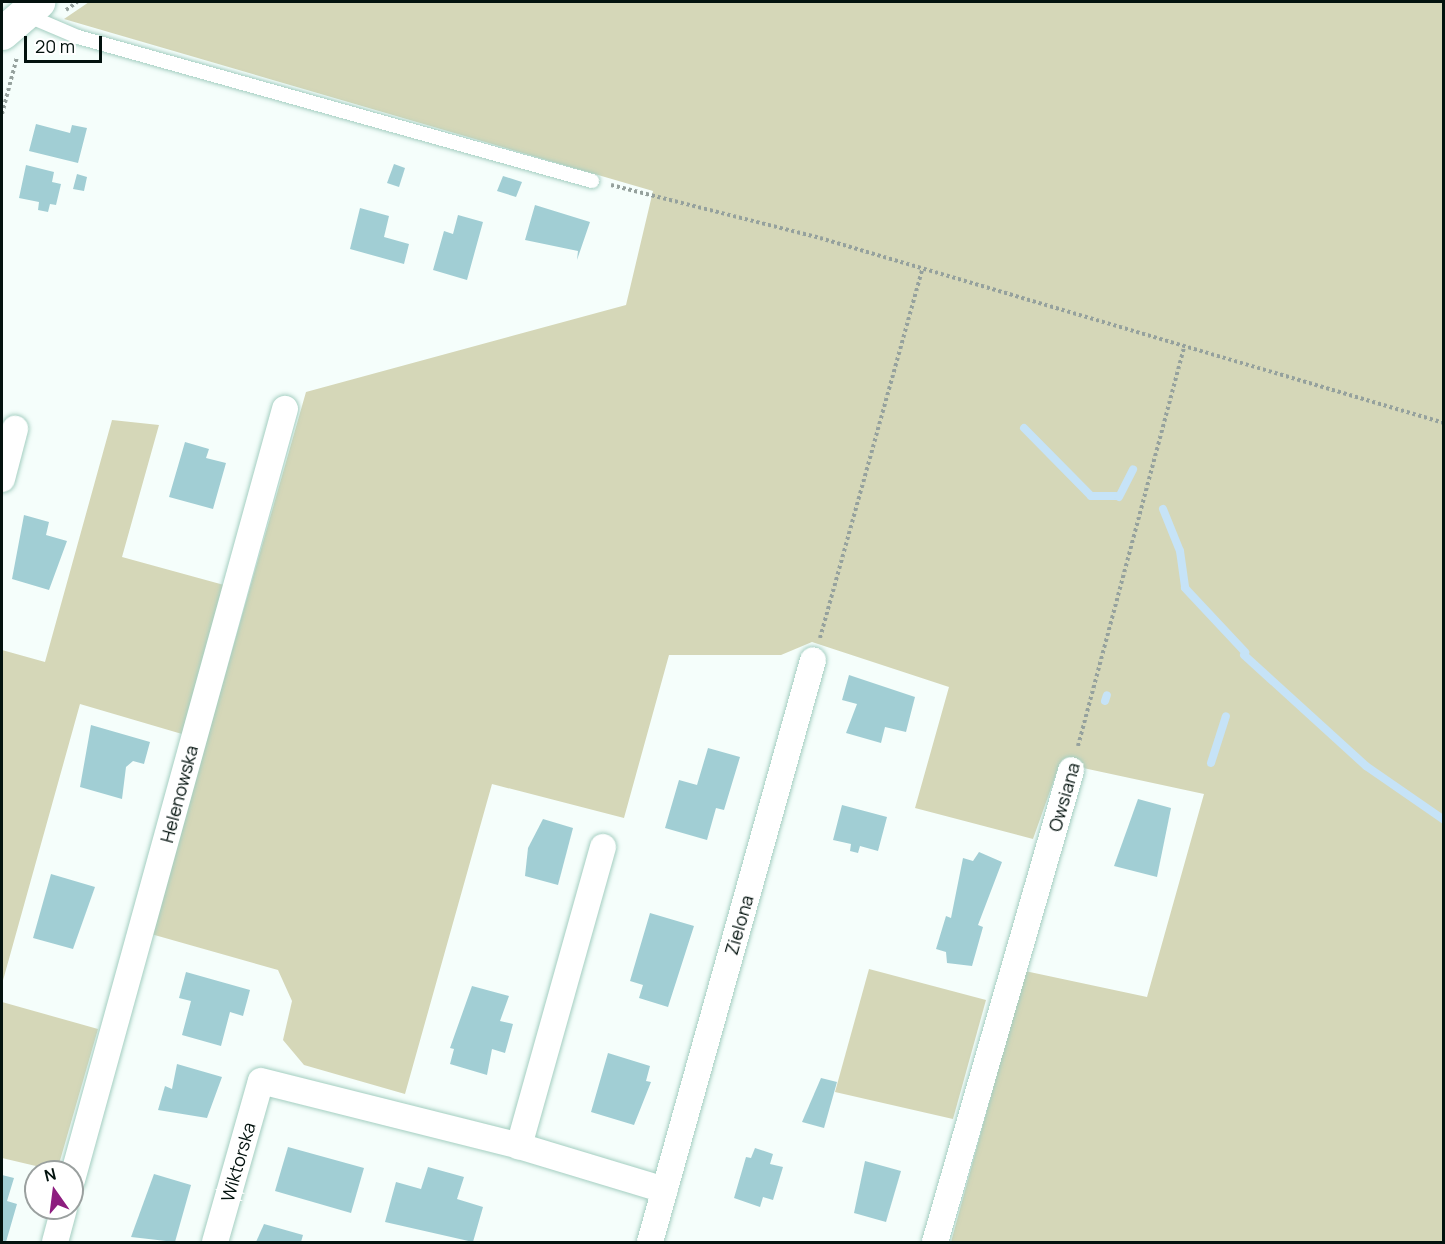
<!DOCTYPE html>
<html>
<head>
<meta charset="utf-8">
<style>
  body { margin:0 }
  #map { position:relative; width:1445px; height:1244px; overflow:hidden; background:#f5fefb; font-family:Manrope,sans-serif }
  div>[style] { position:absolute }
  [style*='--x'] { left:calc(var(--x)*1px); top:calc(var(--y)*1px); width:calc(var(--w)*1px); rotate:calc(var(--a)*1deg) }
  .green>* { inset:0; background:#d5d7b8 }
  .stream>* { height:8px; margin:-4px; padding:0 4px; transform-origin:4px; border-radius:4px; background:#c6e3f7 }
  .building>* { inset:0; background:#a1ced4 }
  .path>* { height:4px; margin-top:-2px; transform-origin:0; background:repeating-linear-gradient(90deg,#95a19d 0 3px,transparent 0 6px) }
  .roads { filter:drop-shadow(0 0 2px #a4cec1) drop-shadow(0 0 2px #a4cec1) }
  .lane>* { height:14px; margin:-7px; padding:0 7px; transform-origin:7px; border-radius:7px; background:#fff }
  .street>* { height:26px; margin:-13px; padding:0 13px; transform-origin:13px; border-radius:13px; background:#fff }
  .secondary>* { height:33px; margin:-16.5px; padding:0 16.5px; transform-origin:16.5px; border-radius:16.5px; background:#fff }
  span { translate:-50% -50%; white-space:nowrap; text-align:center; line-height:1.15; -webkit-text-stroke:6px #fff; paint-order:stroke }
  .street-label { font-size:18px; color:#03120e }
  .frame { position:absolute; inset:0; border:3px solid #03120e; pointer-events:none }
  .north { position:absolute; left:24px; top:1160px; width:60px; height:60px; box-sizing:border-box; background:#fff; border:2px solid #9aa09f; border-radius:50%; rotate:346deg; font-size:16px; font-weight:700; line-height:24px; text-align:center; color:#03120e }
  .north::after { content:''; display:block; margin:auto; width:21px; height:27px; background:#8d1d7f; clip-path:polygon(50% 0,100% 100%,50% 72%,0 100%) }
  .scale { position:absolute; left:24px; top:36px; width:78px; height:27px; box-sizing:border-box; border:3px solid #03120e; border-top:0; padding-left:8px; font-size:18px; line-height:21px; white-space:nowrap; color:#03120e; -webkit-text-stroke:4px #fff; paint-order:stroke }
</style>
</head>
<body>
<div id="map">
  <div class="green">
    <div style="clip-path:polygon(89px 2px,1443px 2px,1443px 1242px,951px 1242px,1025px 971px,1147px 997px,1204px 794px,1060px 763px,1033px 839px,915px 808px,949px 687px,812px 642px,781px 655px,669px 655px,624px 818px,492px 784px,405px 1094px,304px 1065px,283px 1040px,292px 1001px,278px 970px,151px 934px,306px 392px,626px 305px,653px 191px,64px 19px)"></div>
    <div style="clip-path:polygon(112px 420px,159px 425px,122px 557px,224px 585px,182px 734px,80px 704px,2px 984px,2px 650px,45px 662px)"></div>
    <div style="clip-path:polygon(869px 969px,986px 1000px,953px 1119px,835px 1092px)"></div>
    <div style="clip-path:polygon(2px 1002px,98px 1029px,57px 1171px,2px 1158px)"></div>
  </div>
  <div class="stream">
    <div style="--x:1024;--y:428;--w:95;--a:45.4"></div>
    <div style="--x:1091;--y:496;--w:25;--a:0"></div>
    <div style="--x:1119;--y:497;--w:31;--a:-63"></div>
    <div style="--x:1163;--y:509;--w:45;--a:68"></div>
    <div style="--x:1180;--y:551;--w:37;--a:82"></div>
    <div style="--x:1185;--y:588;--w:88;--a:46.8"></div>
    <div style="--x:1244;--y:655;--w:165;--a:42.3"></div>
    <div style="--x:1366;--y:766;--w:95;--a:34.7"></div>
    <div style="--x:1105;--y:701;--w:6;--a:-72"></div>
    <div style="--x:1211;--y:763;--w:49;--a:-72.3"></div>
  </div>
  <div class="building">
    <div style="clip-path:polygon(36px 124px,70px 133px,72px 125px,87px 128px,78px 163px,29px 151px)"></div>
    <div style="clip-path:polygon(394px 164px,405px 168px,399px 187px,387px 183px)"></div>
    <div style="clip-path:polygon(26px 165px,54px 172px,52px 182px,61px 184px,56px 205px,50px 204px,48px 212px,38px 210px,39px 202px,19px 198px)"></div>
    <div style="clip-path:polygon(77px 174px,87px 177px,84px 191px,73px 189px)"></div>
    <div style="clip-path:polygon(503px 176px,522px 182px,516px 197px,497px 191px)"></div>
    <div style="clip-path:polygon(535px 205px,590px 222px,577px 260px,578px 251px,525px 240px)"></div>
    <div style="clip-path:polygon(360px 208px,389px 216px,384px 237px,409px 244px,404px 264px,350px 249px)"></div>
    <div style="clip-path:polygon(458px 215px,483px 222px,467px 280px,433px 270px,444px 231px,453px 234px)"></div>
    <div style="clip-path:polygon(185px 442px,209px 449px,206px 458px,226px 463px,213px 509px,169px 497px)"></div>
    <div style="clip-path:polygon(24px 515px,49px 522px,46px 535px,67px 541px,49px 590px,12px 579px)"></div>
    <div style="clip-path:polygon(849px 675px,915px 697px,906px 732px,885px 727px,881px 743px,846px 733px,857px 704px,842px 700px)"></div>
    <div style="clip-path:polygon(91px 725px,150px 742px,144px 764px,133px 761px,126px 767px,122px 799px,80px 787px)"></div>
    <div style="clip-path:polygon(708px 748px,740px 757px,724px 810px,716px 808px,707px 840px,665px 828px,679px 780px,697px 785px)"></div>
    <div style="clip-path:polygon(1138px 799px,1171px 808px,1157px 877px,1114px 866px)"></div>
    <div style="clip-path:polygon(842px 805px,887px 817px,878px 851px,860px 846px,858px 853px,850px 851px,851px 844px,833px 840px)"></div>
    <div style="clip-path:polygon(543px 819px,573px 828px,558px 885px,525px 876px,528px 848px)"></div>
    <div style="clip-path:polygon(979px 852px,1002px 862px,978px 925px,983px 927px,972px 966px,947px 963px,946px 952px,936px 949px,946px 916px,951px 918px,963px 858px,973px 861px)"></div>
    <div style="clip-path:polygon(51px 874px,95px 887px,73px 949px,33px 938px)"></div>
    <div style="clip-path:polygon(650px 913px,694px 926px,668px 1007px,639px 998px,643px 985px,630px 981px)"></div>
    <div style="clip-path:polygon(186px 972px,250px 990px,243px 1016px,230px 1012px,221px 1046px,182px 1035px,191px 1001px,179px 998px)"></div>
    <div style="clip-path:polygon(472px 986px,509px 996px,500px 1021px,513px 1024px,505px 1053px,492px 1049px,487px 1075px,450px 1064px,454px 1049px,450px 1048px)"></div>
    <div style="clip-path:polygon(608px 1053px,650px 1066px,646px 1081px,651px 1082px,634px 1125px,591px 1112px)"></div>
    <div style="clip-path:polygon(177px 1064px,222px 1077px,207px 1118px,158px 1110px,165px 1086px,172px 1089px)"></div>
    <div style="clip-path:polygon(821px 1078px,837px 1082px,824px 1128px,802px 1122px)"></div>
    <div style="clip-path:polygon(288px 1147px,364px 1168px,351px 1213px,275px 1191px)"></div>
    <div style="clip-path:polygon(755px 1148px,773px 1154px,770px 1164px,783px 1167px,773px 1200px,763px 1197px,760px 1207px,734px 1198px,746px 1157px,751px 1158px)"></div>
    <div style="clip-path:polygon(865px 1161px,901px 1171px,886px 1222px,854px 1213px)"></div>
    <div style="clip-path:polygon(428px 1167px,464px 1177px,457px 1199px,483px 1207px,473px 1242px,385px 1222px,396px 1182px,421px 1189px)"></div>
    <div style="clip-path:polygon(154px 1174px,191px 1185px,175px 1242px,131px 1237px)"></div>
    <div style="clip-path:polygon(2px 1175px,14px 1178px,7px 1201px,17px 1204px,6px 1242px,2px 1242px)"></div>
    <div style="clip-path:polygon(264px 1224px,303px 1235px,301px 1242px,256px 1242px)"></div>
  </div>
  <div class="path">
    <div style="--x:66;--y:10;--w:14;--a:-36"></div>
    <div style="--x:2;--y:114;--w:59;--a:-75.3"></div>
    <div style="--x:611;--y:185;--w:216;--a:14.2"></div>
    <div style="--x:820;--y:238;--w:651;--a:16.51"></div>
    <div style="--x:820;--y:638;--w:383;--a:-74.5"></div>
    <div style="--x:1078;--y:746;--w:411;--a:-75.1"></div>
  </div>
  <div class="roads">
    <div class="lane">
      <div style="--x:24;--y:14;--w:59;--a:23.1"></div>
      <div style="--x:78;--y:37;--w:534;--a:15.65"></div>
    </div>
    <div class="street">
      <div style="--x:2;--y:479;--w:52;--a:-75.4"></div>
      <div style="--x:603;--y:847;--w:311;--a:105.7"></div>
      <div style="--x:519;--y:1146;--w:152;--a:16.8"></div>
      <div style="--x:72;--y:1180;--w:800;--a:-74.56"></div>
      <div style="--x:55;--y:1242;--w:35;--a:-75"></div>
      <div style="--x:215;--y:1242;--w:167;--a:-74.1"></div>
      <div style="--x:261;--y:1081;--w:266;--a:14.1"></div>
      <div style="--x:650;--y:1242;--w:604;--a:-74.35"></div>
      <div style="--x:935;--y:1242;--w:491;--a:-73.9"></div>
    </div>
    <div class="secondary">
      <div style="--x:2;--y:33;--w:48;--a:-40.7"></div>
    </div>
  </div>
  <div class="street-label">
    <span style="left:179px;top:794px;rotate:-75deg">Helenowska</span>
    <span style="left:1064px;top:797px;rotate:-74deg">Owsiana</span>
    <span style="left:739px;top:925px;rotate:-74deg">Zielona</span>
    <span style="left:238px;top:1162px;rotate:-74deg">Wiktorska</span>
  </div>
  <div class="frame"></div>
  <div class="north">N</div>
  <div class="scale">20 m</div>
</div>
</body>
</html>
